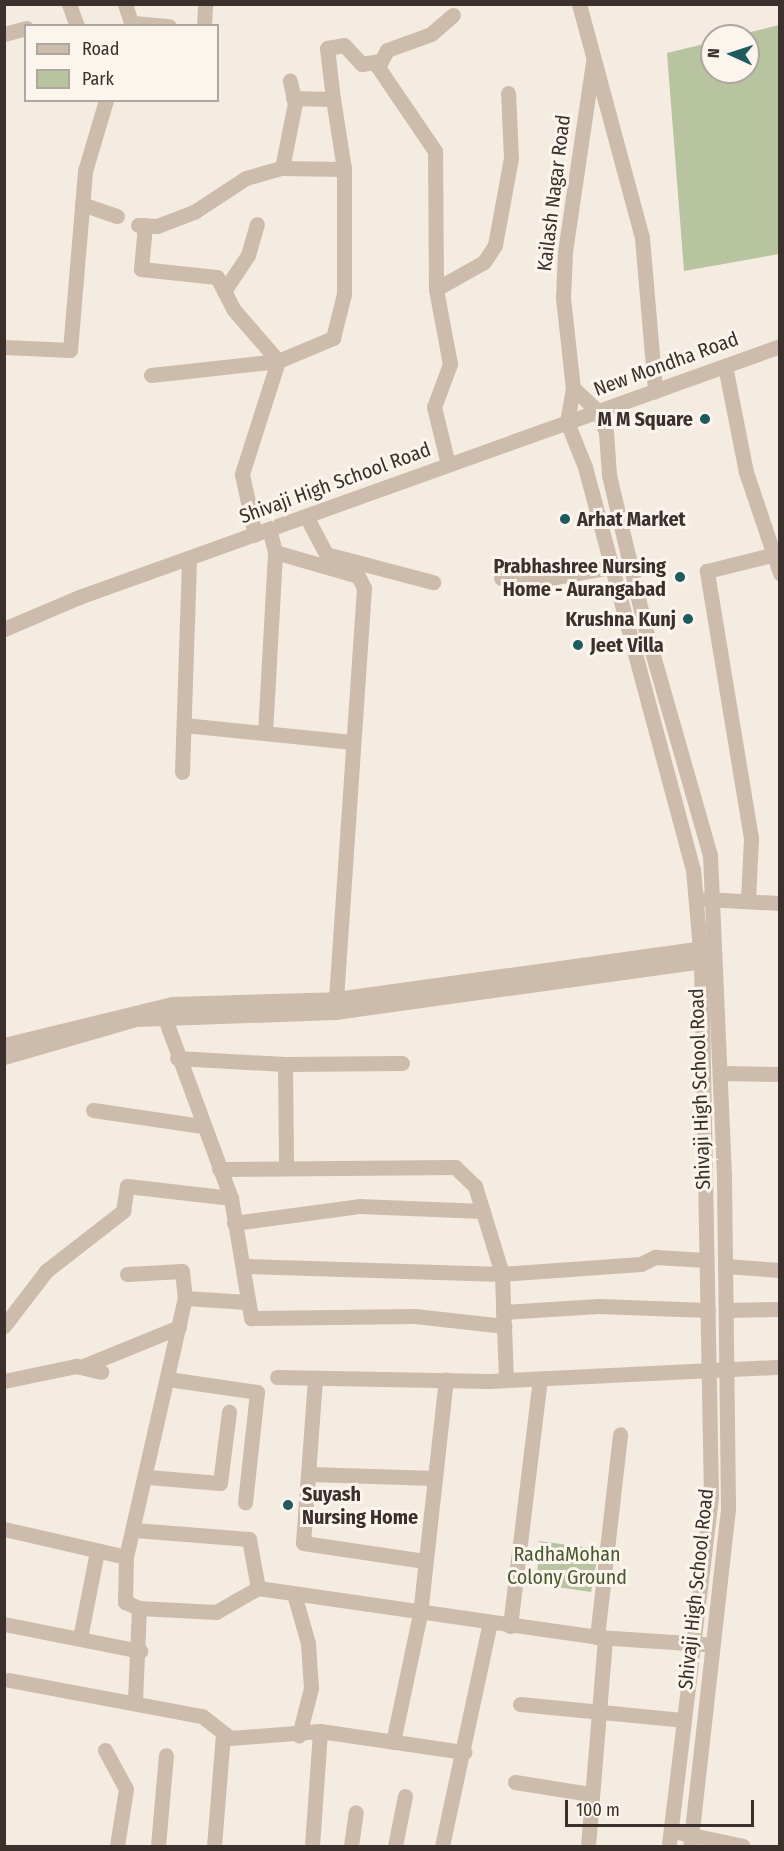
<!DOCTYPE html>
<html>
<head>
<meta charset="utf-8">
<style>
  body { margin:0 }
  #map { position:relative; width:784px; height:1851px; overflow:hidden; background:#f4ebe1; font-family:"Fira Sans Condensed",sans-serif }
  div>[style] { position:absolute }
  [style*='--x'] { left:calc(var(--x)*1px); top:calc(var(--y)*1px); width:calc(var(--w)*1px); rotate:calc(var(--a)*1deg) }
  .green>* { inset:0; background:#b8c4a0 }
  .minor>* { height:15px; margin:-7.5px; padding:0 7.5px; transform-origin:7.5px; border-radius:7.5px; background:#cdbbac }
  .dots>* { width:16px; height:16px; translate:-50% -50%; box-sizing:border-box; border:3px solid #fbf5ee; border-radius:50% }
  span { translate:-50% -50%; white-space:nowrap; text-align:center; line-height:1.15; -webkit-text-stroke:6px #fbf5ee; paint-order:stroke }
  .street-label { font-size:20px; color:#3b302b }
  .poi-label { font-size:20px; color:#3b302b; font-weight:700 }
  .right { translate:-100% -50%; text-align:right }
  .left { translate:0 -50%; text-align:left }
  .park-label { font-size:20px; color:#4a5a2e }
  .frame { position:absolute; inset:0; border:6px solid #3b302b; pointer-events:none }
  .legend { position:absolute; left:24px; top:24px; width:195px; height:78px; box-sizing:border-box; background:#fbf5ee; border:2px solid #aea6a0; margin:0; padding:8px 10px; list-style:none; font-size:18px; color:#3b302b }
  .legend li { display:flex; align-items:center; gap:12px; height:30px }
  .legend b { width:30px; border:2px solid #aea6a0 }
  .north { position:absolute; left:700px; top:24px; width:60px; height:60px; box-sizing:border-box; background:#fbf5ee; border:2px solid #aea6a0; border-radius:50%; rotate:273deg; font-size:16px; font-weight:700; line-height:24px; text-align:center; color:#3b302b }
  .north::after { content:''; display:block; margin:auto; width:21px; height:27px; background:#1f5a5e; clip-path:polygon(50% 0,100% 100%,50% 72%,0 100%) }
  .scale { position:absolute; left:565px; top:1800px; width:189px; height:27px; box-sizing:border-box; border:3px solid #3b302b; border-top:0; padding-left:8px; font-size:18px; line-height:21px; white-space:nowrap; color:#3b302b; -webkit-text-stroke:4px #fbf5ee; paint-order:stroke }
</style>
</head>
<body>
<div id="map">
  <div class="green">
    <div style="clip-path:polygon(779px 25px,779px 254px,684px 271px,667px 53px,712px 42px,712px 72px,748px 72px,748px 36px,735px 36px)"></div>
    <div style="clip-path:polygon(539px 1541px,599px 1549px,591px 1592px,537px 1584px)"></div>
  </div>
  <div class="minor">
    <div style="--x:69;--y:4;--w:23;--a:70"></div>
    <div style="--x:125;--y:4;--w:23;--a:72"></div>
    <div style="--x:579;--y:4;--w:242;--a:74.9"></div>
    <div style="--x:642;--y:238;--w:154;--a:85.1"></div>
    <div style="--x:133;--y:23;--w:36;--a:5"></div>
    <div style="--x:204;--y:26;--w:22;--a:-87"></div>
    <div style="--x:4;--y:34;--w:23;--a:-15"></div>
    <div style="--x:593;--y:62;--w:192;--a:98.4"></div>
    <div style="--x:565;--y:252;--w:46;--a:92.5"></div>
    <div style="--x:563;--y:298;--w:91;--a:83.7"></div>
    <div style="--x:573;--y:388;--w:35;--a:100"></div>
    <div style="--x:567;--y:422;--w:48;--a:68.2"></div>
    <div style="--x:585;--y:467;--w:416;--a:75"></div>
    <div style="--x:693;--y:869;--w:92;--a:85"></div>
    <div style="--x:701;--y:961;--w:536;--a:88.93"></div>
    <div style="--x:711;--y:1497;--w:352;--a:96.9"></div>
    <div style="--x:333;--y:99;--w:51;--a:-96.7"></div>
    <div style="--x:327;--y:48;--w:17;--a:-10"></div>
    <div style="--x:344;--y:45;--w:26;--a:47"></div>
    <div style="--x:362;--y:64;--w:17;--a:-10"></div>
    <div style="--x:282;--y:168;--w:66;--a:-78.7"></div>
    <div style="--x:295;--y:103;--w:23;--a:-103"></div>
    <div style="--x:82;--y:204;--w:37;--a:19"></div>
    <div style="--x:138;--y:225;--w:19;--a:3"></div>
    <div style="--x:157;--y:226;--w:40;--a:-21"></div>
    <div style="--x:194;--y:212;--w:62;--a:-33.2"></div>
    <div style="--x:246;--y:178;--w:37;--a:-16"></div>
    <div style="--x:282;--y:168;--w:62;--a:0.9"></div>
    <div style="--x:145;--y:225;--w:44;--a:95.2"></div>
    <div style="--x:141;--y:269;--w:76;--a:6"></div>
    <div style="--x:217;--y:277;--w:37;--a:63"></div>
    <div style="--x:234;--y:310;--w:67;--a:49.2"></div>
    <div style="--x:278;--y:361;--w:119;--a:107.7"></div>
    <div style="--x:242;--y:474;--w:62;--a:78"></div>
    <div style="--x:436;--y:289;--w:55;--a:-29.4"></div>
    <div style="--x:484;--y:262;--w:20;--a:-57"></div>
    <div style="--x:495;--y:245;--w:88;--a:-79.6"></div>
    <div style="--x:511;--y:158;--w:65;--a:-92.6"></div>
    <div style="--x:224;--y:291;--w:43;--a:-56.3"></div>
    <div style="--x:248;--y:255;--w:32;--a:-74"></div>
    <div style="--x:4;--y:347;--w:66;--a:2.6"></div>
    <div style="--x:70;--y:350;--w:180;--a:-85.2"></div>
    <div style="--x:85;--y:171;--w:74;--a:-73.5"></div>
    <div style="--x:725;--y:366;--w:108;--a:78.8"></div>
    <div style="--x:746;--y:472;--w:107;--a:71.4"></div>
    <div style="--x:151;--y:375;--w:128;--a:-6.3"></div>
    <div style="--x:278;--y:361;--w:60;--a:-22.7"></div>
    <div style="--x:333;--y:338;--w:45;--a:-76"></div>
    <div style="--x:344;--y:294;--w:125;--a:-90"></div>
    <div style="--x:344;--y:169;--w:71;--a:-98.9"></div>
    <div style="--x:333;--y:99;--w:40;--a:-178.6"></div>
    <div style="--x:573;--y:388;--w:34;--a:43"></div>
    <div style="--x:598;--y:411;--w:22;--a:69"></div>
    <div style="--x:606;--y:432;--w:43;--a:86"></div>
    <div style="--x:609;--y:475;--w:156;--a:76.7"></div>
    <div style="--x:645;--y:627;--w:237;--a:74.1"></div>
    <div style="--x:710;--y:855;--w:323;--a:87.5"></div>
    <div style="--x:724;--y:1178;--w:331;--a:89.3"></div>
    <div style="--x:728;--y:1509;--w:339;--a:96.4"></div>
    <div style="--x:448;--y:464;--w:59;--a:-103.8"></div>
    <div style="--x:434;--y:407;--w:46;--a:-69.6"></div>
    <div style="--x:450;--y:364;--w:76;--a:-100.6"></div>
    <div style="--x:436;--y:289;--w:138;--a:-90.4"></div>
    <div style="--x:435;--y:151;--w:102;--a:-124.2"></div>
    <div style="--x:378;--y:67;--w:19;--a:-62"></div>
    <div style="--x:387;--y:50;--w:47;--a:-20"></div>
    <div style="--x:431;--y:34;--w:29;--a:-41"></div>
    <div style="--x:306;--y:516;--w:43;--a:62.2"></div>
    <div style="--x:326;--y:554;--w:111;--a:14.7"></div>
    <div style="--x:269;--y:529;--w:24;--a:75"></div>
    <div style="--x:275;--y:552;--w:86;--a:16.1"></div>
    <div style="--x:358;--y:576;--w:13;--a:63"></div>
    <div style="--x:364;--y:588;--w:422;--a:93.9"></div>
    <div style="--x:501;--y:578;--w:38;--a:3"></div>
    <div style="--x:539;--y:580;--w:72;--a:-10.4"></div>
    <div style="--x:4;--y:629;--w:82;--a:-23.1"></div>
    <div style="--x:79;--y:597;--w:745;--a:-19.7"></div>
    <div style="--x:184;--y:725;--w:169;--a:5.8"></div>
    <div style="--x:265;--y:733;--w:181;--a:-86.8"></div>
    <div style="--x:182;--y:772;--w:213;--a:-88.1"></div>
    <div style="--x:705;--y:899;--w:75;--a:3.1"></div>
    <div style="--x:748;--y:900;--w:62;--a:-87.2"></div>
    <div style="--x:751;--y:838;--w:271;--a:-99.4"></div>
    <div style="--x:707;--y:571;--w:70;--a:-14"></div>
    <div style="--x:164;--y:1016;--w:194;--a:69.8"></div>
    <div style="--x:231;--y:1198;--w:122;--a:80.5"></div>
    <div style="--x:251;--y:1318;--w:164;--a:-0.7"></div>
    <div style="--x:415;--y:1316;--w:90;--a:6.4"></div>
    <div style="--x:504;--y:1326;--w:14;--a:-94"></div>
    <div style="--x:503;--y:1312;--w:95;--a:-3.6"></div>
    <div style="--x:598;--y:1306;--w:110;--a:2.1"></div>
    <div style="--x:4;--y:1045;--w:173;--a:-13.7"></div>
    <div style="--x:172;--y:1004;--w:164;--a:-1.7"></div>
    <div style="--x:336;--y:999;--w:378;--a:-7.9"></div>
    <div style="--x:4;--y:1057;--w:137;--a:-16.1"></div>
    <div style="--x:136;--y:1019;--w:199;--a:-2"></div>
    <div style="--x:335;--y:1012;--w:380;--a:-7.9"></div>
    <div style="--x:177;--y:1058;--w:108;--a:3.2"></div>
    <div style="--x:285;--y:1064;--w:117;--a:-0.5"></div>
    <div style="--x:285;--y:1064;--w:104;--a:89.4"></div>
    <div style="--x:720;--y:1073;--w:60;--a:1"></div>
    <div style="--x:93;--y:1110;--w:109;--a:8.4"></div>
    <div style="--x:219;--y:1169;--w:236;--a:-0.5"></div>
    <div style="--x:455;--y:1167;--w:28;--a:44"></div>
    <div style="--x:475;--y:1186;--w:92;--a:72.9"></div>
    <div style="--x:502;--y:1274;--w:38;--a:88"></div>
    <div style="--x:234;--y:1223;--w:126;--a:-7.7"></div>
    <div style="--x:359;--y:1206;--w:124;--a:2.3"></div>
    <div style="--x:245;--y:1266;--w:257;--a:1.8"></div>
    <div style="--x:502;--y:1274;--w:139;--a:-4.1"></div>
    <div style="--x:641;--y:1264;--w:16;--a:-27"></div>
    <div style="--x:655;--y:1257;--w:51;--a:3.4"></div>
    <div style="--x:725;--y:1266;--w:55;--a:4.2"></div>
    <div style="--x:127;--y:1274;--w:55;--a:-3.1"></div>
    <div style="--x:182;--y:1271;--w:27;--a:84"></div>
    <div style="--x:726;--y:1310;--w:54;--a:-1.1"></div>
    <div style="--x:4;--y:1326;--w:69;--a:-52.6"></div>
    <div style="--x:46;--y:1271;--w:98;--a:-37.9"></div>
    <div style="--x:123;--y:1211;--w:25;--a:-81"></div>
    <div style="--x:127;--y:1186;--w:105;--a:6.6"></div>
    <div style="--x:504;--y:1326;--w:54;--a:87.9"></div>
    <div style="--x:81;--y:1367;--w:106;--a:-22.2"></div>
    <div style="--x:277;--y:1377;--w:212;--a:1.1"></div>
    <div style="--x:489;--y:1381;--w:291;--a:-2.8"></div>
    <div style="--x:168;--y:1379;--w:90;--a:8.3"></div>
    <div style="--x:257;--y:1392;--w:111;--a:96.2"></div>
    <div style="--x:315;--y:1379;--w:164;--a:94.2"></div>
    <div style="--x:303;--y:1543;--w:123;--a:8.4"></div>
    <div style="--x:4;--y:1381;--w:74;--a:-11.8"></div>
    <div style="--x:76;--y:1366;--w:26;--a:13"></div>
    <div style="--x:309;--y:1474;--w:126;--a:1.8"></div>
    <div style="--x:148;--y:1477;--w:72;--a:4.8"></div>
    <div style="--x:220;--y:1483;--w:72;--a:-82.8"></div>
    <div style="--x:4;--y:1529;--w:125;--a:12.9"></div>
    <div style="--x:126;--y:1557;--w:45;--a:91.3"></div>
    <div style="--x:125;--y:1602;--w:15;--a:23"></div>
    <div style="--x:139;--y:1608;--w:77;--a:3"></div>
    <div style="--x:216;--y:1612;--w:48;--a:-29.7"></div>
    <div style="--x:258;--y:1588;--w:343;--a:8.2"></div>
    <div style="--x:597;--y:1637;--w:107;--a:3.7"></div>
    <div style="--x:135;--y:1530;--w:114;--a:4.5"></div>
    <div style="--x:249;--y:1539;--w:50;--a:79.6"></div>
    <div style="--x:126;--y:1557;--w:266;--a:-77.2"></div>
    <div style="--x:185;--y:1298;--w:62;--a:3.7"></div>
    <div style="--x:294;--y:1594;--w:51;--a:74.1"></div>
    <div style="--x:308;--y:1643;--w:45;--a:86.2"></div>
    <div style="--x:311;--y:1688;--w:49;--a:104.3"></div>
    <div style="--x:4;--y:1624;--w:139;--a:11.2"></div>
    <div style="--x:510;--y:1626;--w:249;--a:-83.1"></div>
    <div style="--x:597;--y:1637;--w:204;--a:-83.5"></div>
    <div style="--x:80;--y:1638;--w:89;--a:-78.9"></div>
    <div style="--x:9;--y:1680;--w:196;--a:10.6"></div>
    <div style="--x:202;--y:1716;--w:36;--a:38"></div>
    <div style="--x:230;--y:1738;--w:90;--a:-4.4"></div>
    <div style="--x:320;--y:1731;--w:146;--a:8.3"></div>
    <div style="--x:135;--y:1700;--w:92;--a:-87.5"></div>
    <div style="--x:520;--y:1704;--w:163;--a:5.6"></div>
    <div style="--x:393;--y:1742;--w:131;--a:-78.1"></div>
    <div style="--x:420;--y:1614;--w:236;--a:-83.7"></div>
    <div style="--x:105;--y:1750;--w:44;--a:61.7"></div>
    <div style="--x:126;--y:1789;--w:58;--a:99"></div>
    <div style="--x:515;--y:1782;--w:77;--a:9"></div>
    <div style="--x:682;--y:1833;--w:62;--a:12"></div>
    <div style="--x:158;--y:1846;--w:91;--a:-85"></div>
    <div style="--x:214;--y:1846;--w:112;--a:-85.4"></div>
    <div style="--x:312;--y:1846;--w:115;--a:-86"></div>
    <div style="--x:351;--y:1846;--w:34;--a:-82"></div>
    <div style="--x:395;--y:1846;--w:51;--a:-78.7"></div>
    <div style="--x:442;--y:1846;--w:228;--a:-77.9"></div>
    <div style="--x:588;--y:1846;--w:209;--a:-85.3"></div>
  </div>
  <div class="dots">
    <div style="left:705px;top:419px;background:#1f5a5e"></div>
    <div style="left:565px;top:519px;background:#1f5a5e"></div>
    <div style="left:680px;top:577px;background:#1f5a5e"></div>
    <div style="left:688px;top:619px;background:#1f5a5e"></div>
    <div style="left:578px;top:645px;background:#1f5a5e"></div>
    <div style="left:288px;top:1505px;background:#1f5a5e"></div>
  </div>
  <div class="street-label">
    <span style="left:554px;top:193px;rotate:-83deg">Kailash Nagar Road</span>
    <span style="left:666px;top:364px;rotate:-20deg">New Mondha Road</span>
    <span style="left:335px;top:483px;rotate:-20deg">Shivaji High School Road</span>
    <span style="left:700px;top:1089px;rotate:-92deg">Shivaji High School Road</span>
    <span style="left:696px;top:1589px;rotate:-84deg">Shivaji High School Road</span>
  </div>
  <div class="poi-label">
    <span class="right" style="left:693px;top:419px">M M Square</span>
    <span class="left" style="left:577px;top:519px">Arhat Market</span>
    <span class="right" style="left:666px;top:578px">Prabhashree Nursing<br>Home - Aurangabad</span>
    <span class="right" style="left:676px;top:619px">Krushna Kunj</span>
    <span class="left" style="left:590px;top:645px">Jeet Villa</span>
    <span class="left" style="left:302px;top:1506px">Suyash<br>Nursing Home</span>
  </div>
  <div class="park-label">
    <span style="left:567px;top:1566px">RadhaMohan<br>Colony Ground</span>
  </div>
  <div class="frame"></div>
  <ul class="legend">
  <li><b style="height:8px;background:#cdbbac"></b>Road</li>
  <li><b style="height:16px;background:#b8c4a0"></b>Park</li>
  </ul>
  <div class="north">N</div>
  <div class="scale">100 m</div>
</div>
</body>
</html>
